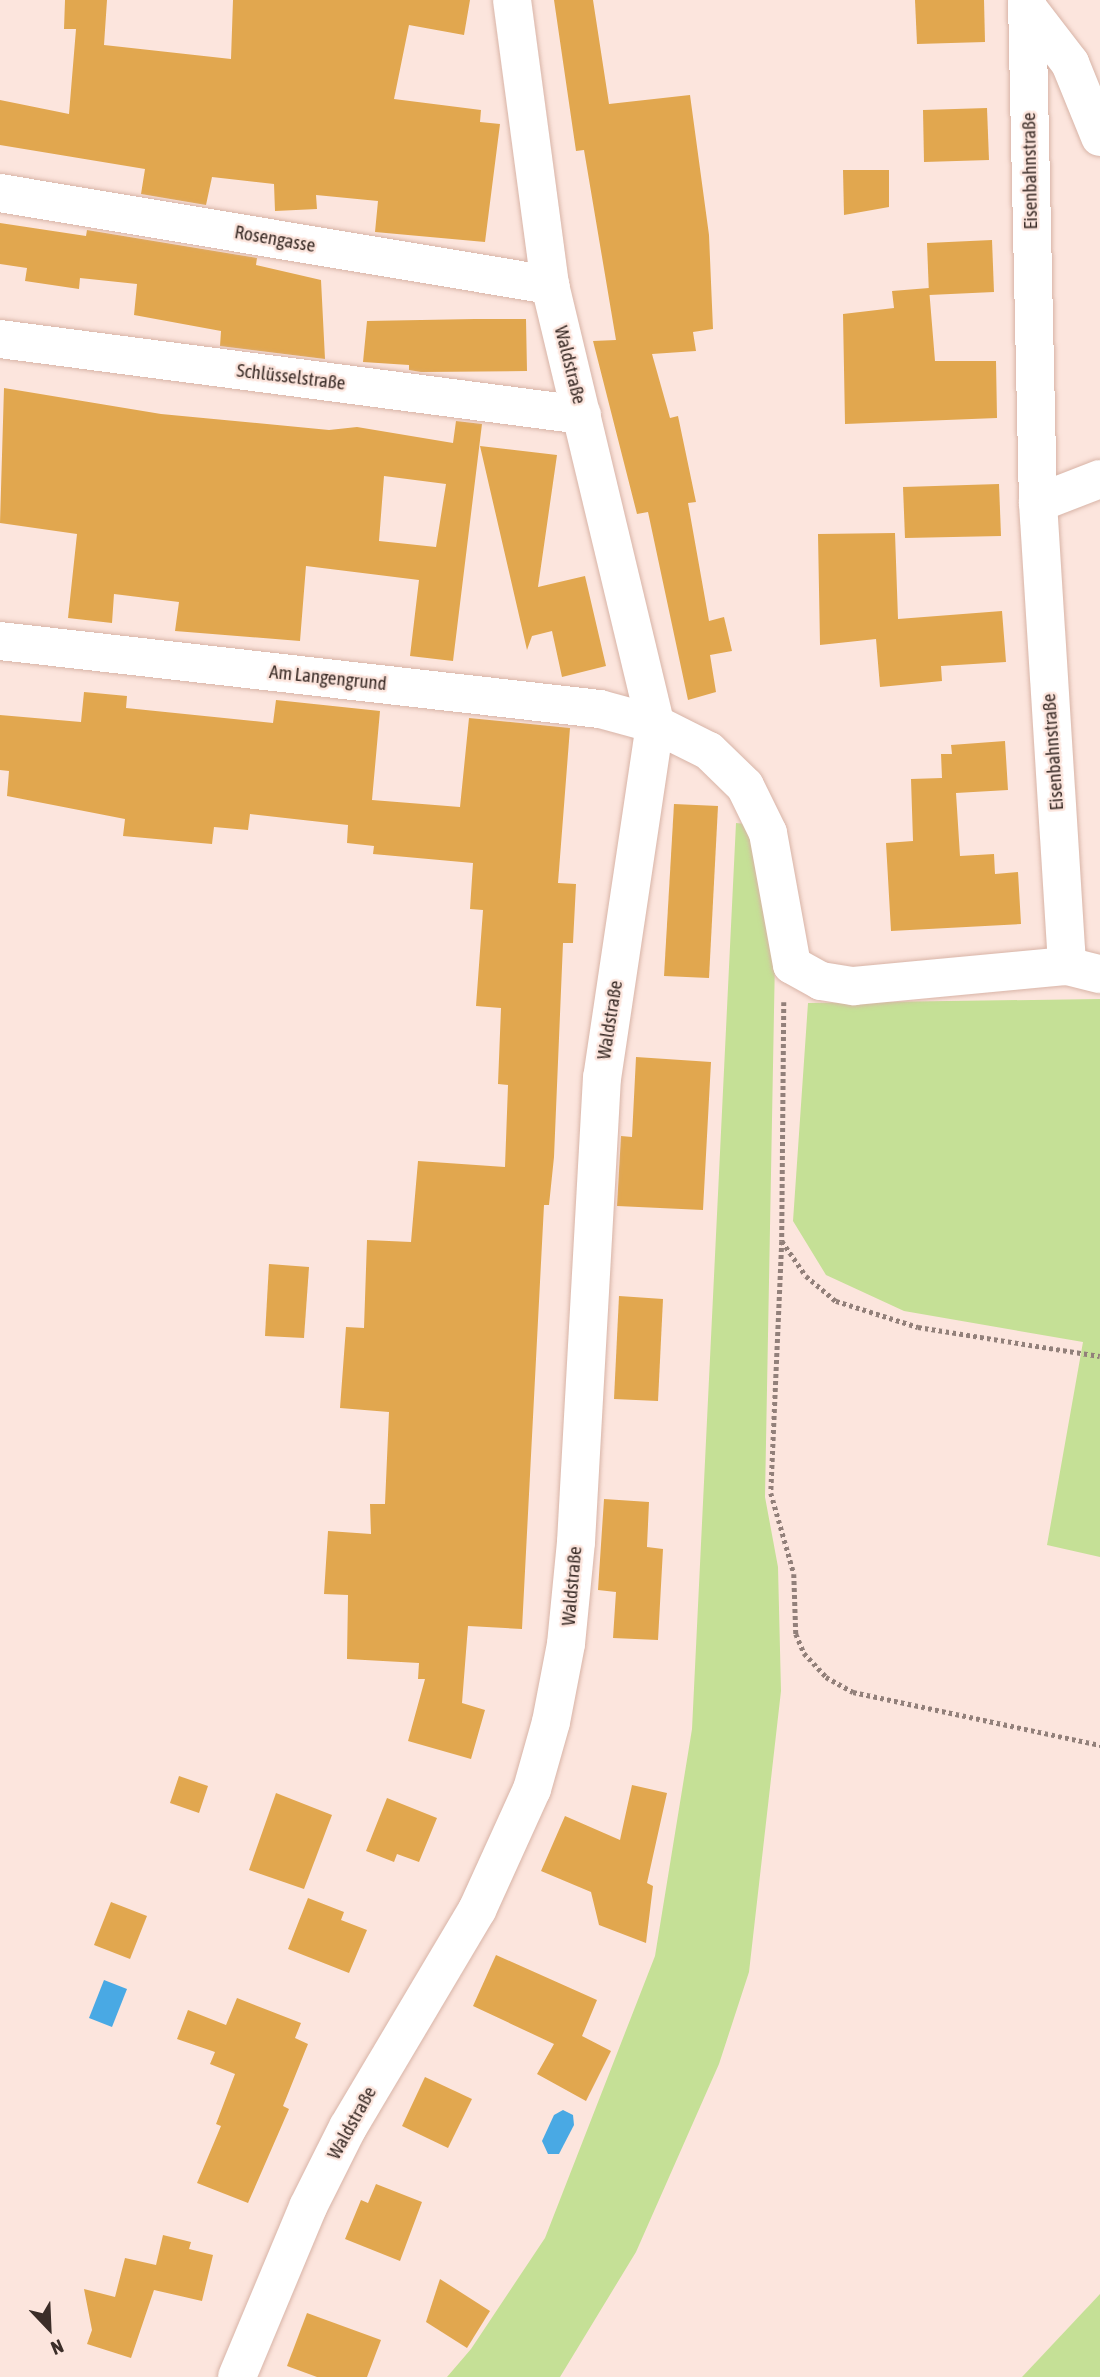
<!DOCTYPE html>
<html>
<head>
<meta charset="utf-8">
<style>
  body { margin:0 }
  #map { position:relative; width:1100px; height:2377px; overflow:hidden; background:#fce5dd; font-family:"Asap Condensed",sans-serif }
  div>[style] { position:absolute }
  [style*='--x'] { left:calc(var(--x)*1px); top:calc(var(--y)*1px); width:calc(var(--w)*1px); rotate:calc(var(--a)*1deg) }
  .green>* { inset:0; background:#c5e096 }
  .water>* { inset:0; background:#49a9e4 }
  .building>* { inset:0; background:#e1a74f }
  .path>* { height:4.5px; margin-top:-2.25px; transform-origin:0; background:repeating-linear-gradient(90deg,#92807a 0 3.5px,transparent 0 7px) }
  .roads { filter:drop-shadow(0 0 2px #d8b4a7) drop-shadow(0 0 2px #d8b4a7) }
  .street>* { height:38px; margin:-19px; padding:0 19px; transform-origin:19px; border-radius:19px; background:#fff }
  span { translate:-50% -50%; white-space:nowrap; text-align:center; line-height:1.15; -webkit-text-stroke:5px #fce5dd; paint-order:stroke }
  .street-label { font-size:19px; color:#3b2d28 }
  .north { position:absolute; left:14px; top:2293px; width:70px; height:70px; -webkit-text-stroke:5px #fce5dd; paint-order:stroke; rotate:157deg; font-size:19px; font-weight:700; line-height:28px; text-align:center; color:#3b2d28 }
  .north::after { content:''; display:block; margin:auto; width:24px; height:32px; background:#3b2d28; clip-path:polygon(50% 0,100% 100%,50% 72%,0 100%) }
</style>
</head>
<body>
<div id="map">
  <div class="green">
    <div style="clip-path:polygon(736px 823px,747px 824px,775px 958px,765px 1497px,778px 1567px,781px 1691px,749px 1972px,719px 2064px,636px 2252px,560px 2377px,447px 2377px,471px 2349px,545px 2238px,655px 1956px,692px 1729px)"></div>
    <div style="clip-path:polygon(1100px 999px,1100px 1557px,1047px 1545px,1083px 1342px,904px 1311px,826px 1275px,793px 1221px,808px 1003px)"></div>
    <div style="clip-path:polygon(1100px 2294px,1100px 2377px,1022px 2377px)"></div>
  </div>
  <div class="water">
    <div style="clip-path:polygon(104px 1980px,127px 1989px,112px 2027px,89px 2018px)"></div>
    <div style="clip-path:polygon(563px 2110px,573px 2115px,574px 2125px,559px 2154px,548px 2154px,542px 2141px,554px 2115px)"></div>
  </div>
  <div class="building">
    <div style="clip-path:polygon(65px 0,107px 0,104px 45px,231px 59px,233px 0,470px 0,464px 35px,409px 25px,394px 99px,481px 110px,480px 122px,500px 124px,485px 242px,375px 232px,378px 201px,316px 195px,317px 209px,275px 211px,274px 184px,212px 177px,206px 205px,141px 194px,145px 169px,0 145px,0 100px,69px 114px,76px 29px,64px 29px)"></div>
    <div style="clip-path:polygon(554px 0,593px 0,609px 104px,690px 95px,709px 235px,713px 329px,693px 332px,696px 351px,652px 354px,670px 418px,678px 416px,696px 502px,688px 503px,709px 621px,724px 617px,732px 651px,710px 655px,716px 692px,688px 700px,648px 512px,637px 514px,593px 341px,616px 340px,584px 150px,576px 151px)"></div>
    <div style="clip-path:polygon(915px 0,984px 0,985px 42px,917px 44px)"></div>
    <div style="clip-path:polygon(987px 108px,989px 160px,924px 162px,923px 110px)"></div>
    <div style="clip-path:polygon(843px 170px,889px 170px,889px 207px,844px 215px)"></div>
    <div style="clip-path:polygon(0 223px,86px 236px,87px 230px,257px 258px,256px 265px,321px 280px,325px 359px,220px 346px,221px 331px,134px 315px,137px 284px,80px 278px,79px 289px,25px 281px,27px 268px,0 264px)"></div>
    <div style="clip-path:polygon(992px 240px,994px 292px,929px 295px,927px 243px)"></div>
    <div style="clip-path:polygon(929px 288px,935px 361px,996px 361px,997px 418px,845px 424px,843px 314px,894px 308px,892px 291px)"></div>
    <div style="clip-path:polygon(475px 319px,526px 319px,527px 371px,421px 372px,409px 370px,409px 365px,363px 362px,367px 321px)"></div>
    <div style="clip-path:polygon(evenodd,4px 388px,161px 414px,329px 430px,357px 427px,453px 443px,456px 421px,482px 424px,453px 661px,410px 656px,419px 580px,306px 566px,300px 641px,175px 631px,179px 602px,114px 594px,112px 623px,68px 618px,77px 534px,0 523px,4px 388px,384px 476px,446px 484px,436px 547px,379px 541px,384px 476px)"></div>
    <div style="clip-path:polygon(480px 446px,557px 455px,538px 587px,585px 576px,606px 666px,562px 677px,552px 631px,532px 636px,527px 650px)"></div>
    <div style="clip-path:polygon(999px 484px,1001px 536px,905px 538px,903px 487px)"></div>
    <div style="clip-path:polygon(895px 533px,898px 619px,1002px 611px,1006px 662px,941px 666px,942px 681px,880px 687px,876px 639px,820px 645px,818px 534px)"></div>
    <div style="clip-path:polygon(84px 692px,127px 696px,126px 708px,273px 723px,276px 700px,380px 711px,372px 800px,460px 807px,469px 718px,570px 728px,558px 883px,576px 884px,573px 943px,563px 943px,554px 1157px,549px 1205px,544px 1205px,522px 1629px,468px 1626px,462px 1703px,485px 1710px,471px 1759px,408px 1741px,425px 1679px,418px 1679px,419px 1663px,347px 1659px,348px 1595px,324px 1594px,328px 1531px,371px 1534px,370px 1504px,385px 1504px,389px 1412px,340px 1408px,346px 1327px,364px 1328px,367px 1240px,411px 1242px,418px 1161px,505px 1167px,508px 1085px,498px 1084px,501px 1008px,476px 1006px,483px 910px,470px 909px,473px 863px,373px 854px,374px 846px,347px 843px,348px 825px,250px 814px,248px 830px,214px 827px,212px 844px,123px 836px,125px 819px,7px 796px,9px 771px,0 770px,0 715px,81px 722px)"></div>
    <div style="clip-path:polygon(1005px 741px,1008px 790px,956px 793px,960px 856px,994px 854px,995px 874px,1018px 872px,1021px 924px,891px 931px,886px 843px,913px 841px,911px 779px,942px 778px,941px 754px,952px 754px,951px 745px)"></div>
    <div style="clip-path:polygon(674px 804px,718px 806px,709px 978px,664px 976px)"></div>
    <div style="clip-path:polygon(636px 1057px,711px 1062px,703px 1210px,617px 1206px,621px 1136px,632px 1137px)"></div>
    <div style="clip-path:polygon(269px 1264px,309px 1267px,304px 1338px,265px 1336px)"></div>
    <div style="clip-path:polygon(619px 1296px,663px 1299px,658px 1401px,614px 1399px)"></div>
    <div style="clip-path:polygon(604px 1499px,649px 1502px,647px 1547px,663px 1549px,658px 1640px,613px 1638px,616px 1592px,598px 1590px)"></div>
    <div style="clip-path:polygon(179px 1776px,208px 1786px,199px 1813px,170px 1803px)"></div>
    <div style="clip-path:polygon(632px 1785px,667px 1793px,647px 1883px,653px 1886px,646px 1943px,599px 1925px,591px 1892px,541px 1871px,565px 1816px,620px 1840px)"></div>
    <div style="clip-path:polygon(276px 1793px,332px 1815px,304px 1889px,249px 1870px)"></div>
    <div style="clip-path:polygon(387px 1798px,437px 1818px,419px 1862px,397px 1854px,394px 1862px,366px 1851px)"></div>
    <div style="clip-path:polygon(308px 1898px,344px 1912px,341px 1920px,367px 1930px,349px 1973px,288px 1949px)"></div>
    <div style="clip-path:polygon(111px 1902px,147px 1916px,130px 1959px,94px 1945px)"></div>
    <div style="clip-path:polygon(496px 1955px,597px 2000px,582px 2036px,611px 2051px,586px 2101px,537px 2074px,554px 2044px,473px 2006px)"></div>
    <div style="clip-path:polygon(237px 1998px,301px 2023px,295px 2038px,308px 2044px,283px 2106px,289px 2109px,248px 2203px,197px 2183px,221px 2126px,216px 2124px,235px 2074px,210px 2064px,215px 2052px,177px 2039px,188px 2010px,226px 2025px)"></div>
    <div style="clip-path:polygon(425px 2077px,472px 2099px,448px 2148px,402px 2126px)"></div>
    <div style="clip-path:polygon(376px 2184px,422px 2202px,400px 2261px,345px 2239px,361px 2200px,368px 2203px)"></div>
    <div style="clip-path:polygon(163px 2235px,191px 2242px,189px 2249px,213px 2255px,202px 2301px,154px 2290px,131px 2358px,87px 2344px,92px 2330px,84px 2289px,115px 2297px,125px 2258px,156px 2265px)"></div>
    <div style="clip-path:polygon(440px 2279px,490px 2311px,467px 2348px,426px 2322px)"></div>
    <div style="clip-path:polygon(307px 2313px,381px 2340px,367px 2377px,317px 2377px,287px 2366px)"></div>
  </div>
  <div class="path">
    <div style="--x:784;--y:1002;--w:239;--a:90.5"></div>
    <div style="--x:782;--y:1241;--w:42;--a:55.6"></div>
    <div style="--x:806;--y:1276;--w:39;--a:40"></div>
    <div style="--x:836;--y:1301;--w:86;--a:17.6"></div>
    <div style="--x:918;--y:1327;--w:184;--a:9.1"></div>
    <div style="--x:782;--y:1241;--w:252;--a:92.5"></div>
    <div style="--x:771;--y:1493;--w:84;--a:74.1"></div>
    <div style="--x:794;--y:1574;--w:60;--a:88.1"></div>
    <div style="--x:796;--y:1634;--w:21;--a:67"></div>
    <div style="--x:804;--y:1653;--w:33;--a:47"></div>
    <div style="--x:826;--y:1677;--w:31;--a:29"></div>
    <div style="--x:853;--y:1692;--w:253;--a:12.1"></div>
  </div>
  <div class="roads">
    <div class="street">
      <div style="--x:512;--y:0;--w:288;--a:82.4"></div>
      <div style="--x:550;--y:285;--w:451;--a:76.5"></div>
      <div style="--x:655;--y:724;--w:60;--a:26.6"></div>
      <div style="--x:709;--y:751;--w:50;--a:44.2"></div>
      <div style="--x:745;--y:786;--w:52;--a:63.9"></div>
      <div style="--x:768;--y:833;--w:134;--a:79.7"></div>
      <div style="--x:792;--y:965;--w:33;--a:29"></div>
      <div style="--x:821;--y:981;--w:33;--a:9"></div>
      <div style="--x:854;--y:986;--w:214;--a:-5.4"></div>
      <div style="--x:1027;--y:0;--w:503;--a:88.75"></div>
      <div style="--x:1038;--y:503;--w:464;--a:86.4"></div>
      <div style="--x:1067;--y:966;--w:34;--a:14"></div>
      <div style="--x:1027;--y:7;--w:71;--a:52.5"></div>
      <div style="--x:1070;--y:63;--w:80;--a:67.9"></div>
      <div style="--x:0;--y:193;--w:558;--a:9.5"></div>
      <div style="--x:0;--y:339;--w:587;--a:7.44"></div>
      <div style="--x:1038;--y:503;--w:66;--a:-21.2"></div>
      <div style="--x:0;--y:641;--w:604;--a:6.47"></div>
      <div style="--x:600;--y:709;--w:57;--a:15.3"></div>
      <div style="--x:655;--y:724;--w:357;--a:98.5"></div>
      <div style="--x:602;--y:1077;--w:466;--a:93.2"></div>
      <div style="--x:576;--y:1542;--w:102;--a:95.6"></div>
      <div style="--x:566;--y:1644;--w:79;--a:100.9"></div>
      <div style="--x:551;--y:1722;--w:70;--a:105.8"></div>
      <div style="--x:532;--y:1789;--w:133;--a:114.4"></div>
      <div style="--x:477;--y:1910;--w:252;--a:120.7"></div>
      <div style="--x:348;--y:2127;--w:89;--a:116.6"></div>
      <div style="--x:308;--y:2207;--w:184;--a:112.7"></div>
    </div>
  </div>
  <div class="street-label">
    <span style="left:1030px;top:171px;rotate:-91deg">Eisenbahnstraße</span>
    <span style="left:275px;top:239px;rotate:10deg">Rosengasse</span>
    <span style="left:570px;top:365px;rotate:76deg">Waldstraße</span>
    <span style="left:291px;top:377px;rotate:7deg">Schlüsselstraße</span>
    <span style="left:328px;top:678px;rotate:6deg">Am Langengrund</span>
    <span style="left:1053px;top:752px;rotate:-94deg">Eisenbahnstraße</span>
    <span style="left:610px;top:1020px;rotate:-81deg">Waldstraße</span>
    <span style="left:572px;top:1586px;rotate:-85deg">Waldstraße</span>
    <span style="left:352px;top:2123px;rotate:-61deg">Waldstraße</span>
  </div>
  <div class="north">N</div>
</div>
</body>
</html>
